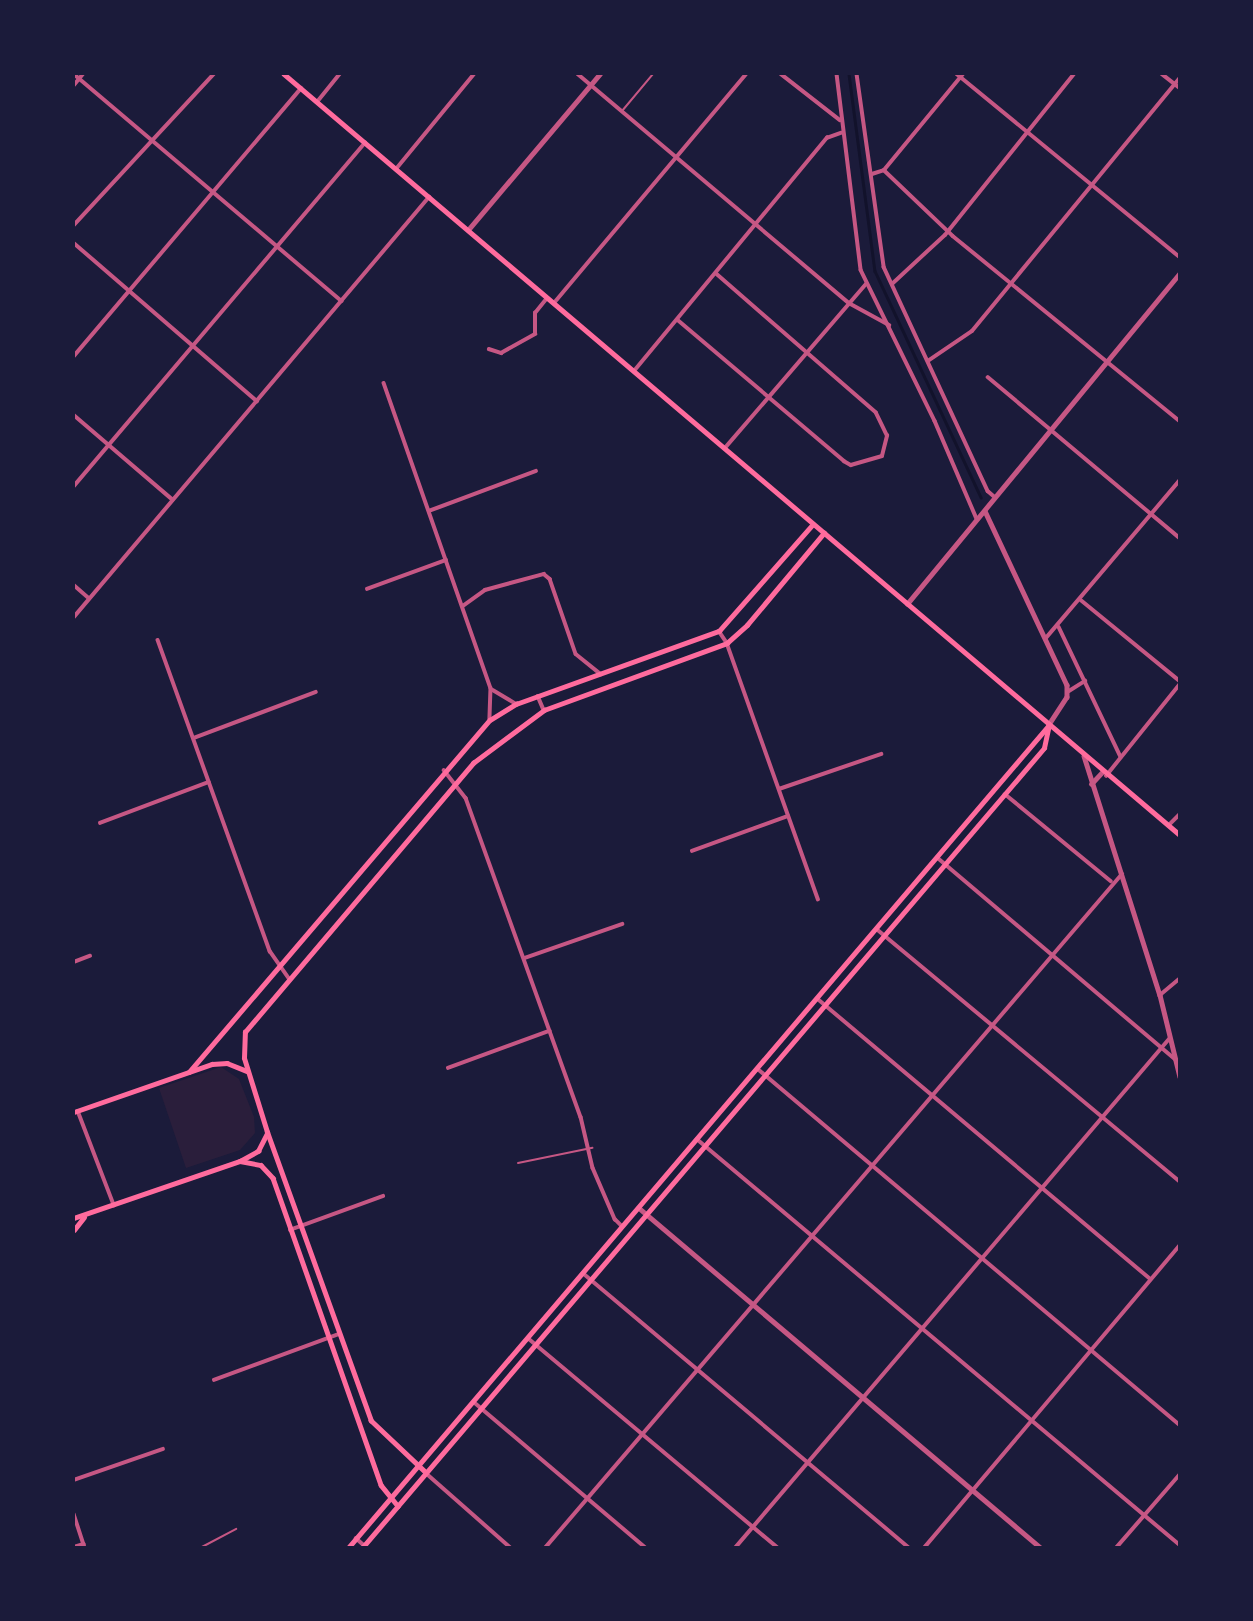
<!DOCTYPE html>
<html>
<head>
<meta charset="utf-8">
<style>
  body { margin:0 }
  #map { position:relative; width:1253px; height:1621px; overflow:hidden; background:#1b1b3a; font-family:"Alegreya Sans",sans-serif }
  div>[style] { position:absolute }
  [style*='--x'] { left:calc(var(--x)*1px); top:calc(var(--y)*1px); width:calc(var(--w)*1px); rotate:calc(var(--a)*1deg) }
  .green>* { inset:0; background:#2a1e3b }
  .stream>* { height:2.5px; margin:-1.25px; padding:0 1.25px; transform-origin:1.25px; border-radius:1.25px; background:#12122b }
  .service>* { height:2px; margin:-1px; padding:0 1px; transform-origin:1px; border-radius:1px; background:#c65784 }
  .minor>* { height:3.5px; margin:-1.75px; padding:0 1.75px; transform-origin:1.75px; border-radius:1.75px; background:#c65784 }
  .tertiary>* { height:4.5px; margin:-2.25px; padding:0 2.25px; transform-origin:2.25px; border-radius:2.25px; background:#c65784 }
  .secondary>* { height:4.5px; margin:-2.25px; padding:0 2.25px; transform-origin:2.25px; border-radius:2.25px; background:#ff6b9d }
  span { translate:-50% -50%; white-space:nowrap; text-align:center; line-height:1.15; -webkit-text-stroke:5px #1b1b3a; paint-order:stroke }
  .frame { position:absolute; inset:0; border:75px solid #1b1b3a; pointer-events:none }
</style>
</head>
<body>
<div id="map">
  <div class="green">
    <div style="clip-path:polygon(221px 1067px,239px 1079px,254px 1117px,255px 1133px,240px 1150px,186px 1168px,159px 1088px)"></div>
  </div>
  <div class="stream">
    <div style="--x:849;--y:74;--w:199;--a:82.5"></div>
    <div style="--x:875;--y:271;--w:250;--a:64.9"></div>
  </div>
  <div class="service">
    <div style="--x:622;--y:111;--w:48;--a:-50"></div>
    <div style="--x:518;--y:1163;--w:76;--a:-11.5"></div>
    <div style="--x:200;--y:1548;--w:41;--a:-27.8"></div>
  </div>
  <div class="minor">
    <div style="--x:74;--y:74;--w:351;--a:40.3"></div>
    <div style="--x:578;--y:74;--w:355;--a:40.2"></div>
    <div style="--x:849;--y:303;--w:46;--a:28.8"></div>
    <div style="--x:781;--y:74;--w:75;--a:37.9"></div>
    <div style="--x:837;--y:74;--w:197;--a:83"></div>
    <div style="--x:861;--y:270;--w:168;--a:63.9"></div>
    <div style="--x:935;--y:421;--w:107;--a:66.8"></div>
    <div style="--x:857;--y:74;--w:195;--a:82"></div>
    <div style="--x:884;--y:267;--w:247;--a:65.1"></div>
    <div style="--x:988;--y:491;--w:9;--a:41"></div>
    <div style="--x:957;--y:74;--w:288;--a:39.4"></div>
    <div style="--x:1162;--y:74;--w:23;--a:38"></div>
    <div style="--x:74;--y:85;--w:14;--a:-51"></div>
    <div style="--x:317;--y:102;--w:36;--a:-51"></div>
    <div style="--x:396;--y:169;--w:123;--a:-50.6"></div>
    <div style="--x:884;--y:170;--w:95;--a:43.7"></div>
    <div style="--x:953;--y:236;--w:293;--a:39.2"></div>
    <div style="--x:872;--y:174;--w:13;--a:-18"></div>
    <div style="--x:884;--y:170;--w:124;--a:-50.5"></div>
    <div style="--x:74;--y:225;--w:206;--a:-47.2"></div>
    <div style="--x:74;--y:243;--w:242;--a:40.8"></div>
    <div style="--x:892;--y:284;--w:72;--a:-42.8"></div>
    <div style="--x:945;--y:235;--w:206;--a:-51.3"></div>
    <div style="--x:554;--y:303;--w:299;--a:-50"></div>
    <div style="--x:678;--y:320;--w:218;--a:40.3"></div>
    <div style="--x:844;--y:461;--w:8;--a:30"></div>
    <div style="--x:851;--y:465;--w:32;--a:-16"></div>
    <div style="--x:882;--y:456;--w:21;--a:-76"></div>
    <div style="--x:887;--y:436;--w:25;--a:-116"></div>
    <div style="--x:876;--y:413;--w:211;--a:-139"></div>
    <div style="--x:489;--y:349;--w:13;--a:18"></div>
    <div style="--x:501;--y:353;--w:39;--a:-29"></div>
    <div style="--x:535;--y:334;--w:21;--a:-90"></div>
    <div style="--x:535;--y:313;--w:19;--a:-51"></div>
    <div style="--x:74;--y:356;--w:351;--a:-49.7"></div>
    <div style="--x:928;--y:361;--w:53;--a:-34.3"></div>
    <div style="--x:972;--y:331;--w:328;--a:-50.6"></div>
    <div style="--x:634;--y:371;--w:303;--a:-50.4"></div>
    <div style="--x:827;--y:138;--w:15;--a:-20"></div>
    <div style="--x:988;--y:377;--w:251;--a:40"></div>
    <div style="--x:384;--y:383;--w:323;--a:70.7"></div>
    <div style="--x:491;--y:688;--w:31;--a:92"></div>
    <div style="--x:74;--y:415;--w:130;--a:40.6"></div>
    <div style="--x:725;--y:448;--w:216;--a:-49.3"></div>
    <div style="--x:74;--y:486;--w:450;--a:-49.7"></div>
    <div style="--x:429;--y:511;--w:114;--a:-20.5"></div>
    <div style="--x:74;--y:585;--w:20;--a:41"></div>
    <div style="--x:367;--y:589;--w:84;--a:-20.2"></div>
    <div style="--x:1081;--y:600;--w:128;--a:39.3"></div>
    <div style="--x:463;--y:606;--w:27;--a:-36"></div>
    <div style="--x:485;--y:590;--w:61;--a:-15.2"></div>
    <div style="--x:544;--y:574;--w:8;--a:40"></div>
    <div style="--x:550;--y:579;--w:79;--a:70.9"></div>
    <div style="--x:576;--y:654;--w:32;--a:39"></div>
    <div style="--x:74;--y:617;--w:550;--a:-49.79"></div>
    <div style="--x:1059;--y:627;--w:144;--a:64.5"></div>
    <div style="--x:719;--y:631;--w:14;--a:56"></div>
    <div style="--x:727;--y:643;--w:272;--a:70.4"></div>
    <div style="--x:1046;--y:638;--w:207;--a:-49.7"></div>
    <div style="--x:158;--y:640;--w:331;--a:70.2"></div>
    <div style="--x:270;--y:951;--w:33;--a:55"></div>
    <div style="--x:493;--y:690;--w:27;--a:31"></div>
    <div style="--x:1069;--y:691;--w:19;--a:-32"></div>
    <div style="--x:538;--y:696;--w:15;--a:67"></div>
    <div style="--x:194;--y:738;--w:130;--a:-20.7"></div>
    <div style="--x:444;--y:770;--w:36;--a:52"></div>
    <div style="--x:466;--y:798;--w:339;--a:70.2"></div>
    <div style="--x:581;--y:1117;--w:52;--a:76.8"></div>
    <div style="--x:593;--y:1168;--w:56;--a:66.7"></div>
    <div style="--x:615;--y:1219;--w:10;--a:45"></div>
    <div style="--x:1106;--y:776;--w:118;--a:-51.2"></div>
    <div style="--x:779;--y:789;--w:108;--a:-18.9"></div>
    <div style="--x:1005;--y:794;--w:137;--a:39.4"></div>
    <div style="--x:100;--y:823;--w:116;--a:-20.6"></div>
    <div style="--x:1169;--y:825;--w:16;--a:-45"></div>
    <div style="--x:692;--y:851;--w:102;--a:-20"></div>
    <div style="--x:938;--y:858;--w:317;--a:40.3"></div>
    <div style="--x:878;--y:930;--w:393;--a:39.8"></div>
    <div style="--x:525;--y:958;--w:103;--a:-19.3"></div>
    <div style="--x:74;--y:962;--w:17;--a:-21"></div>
    <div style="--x:1160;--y:995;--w:26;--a:-40"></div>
    <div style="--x:818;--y:999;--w:434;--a:40.1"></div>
    <div style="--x:448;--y:1068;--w:108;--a:-20.1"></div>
    <div style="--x:758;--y:1069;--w:552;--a:40.15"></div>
    <div style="--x:78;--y:1111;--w:101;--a:69"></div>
    <div style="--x:697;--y:1139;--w:631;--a:40.05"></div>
    <div style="--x:290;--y:1230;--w:99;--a:-20.1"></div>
    <div style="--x:583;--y:1273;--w:426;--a:40.1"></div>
    <div style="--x:528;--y:1338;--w:326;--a:40"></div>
    <div style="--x:214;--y:1380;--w:133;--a:-20.2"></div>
    <div style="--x:474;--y:1402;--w:226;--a:40.3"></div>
    <div style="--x:426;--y:1473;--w:113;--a:41.4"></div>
    <div style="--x:74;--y:1480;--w:94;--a:-19.2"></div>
    <div style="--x:74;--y:1514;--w:36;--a:72"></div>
    <div style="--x:356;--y:1538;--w:15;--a:42"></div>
    <div style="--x:74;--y:1547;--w:10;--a:-17"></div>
    <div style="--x:545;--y:1548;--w:887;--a:-49.43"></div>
    <div style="--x:735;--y:1548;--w:670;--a:-49.54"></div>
    <div style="--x:924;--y:1548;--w:397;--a:-49.8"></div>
    <div style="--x:1116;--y:1548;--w:98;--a:-49.1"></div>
  </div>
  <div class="tertiary">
    <div style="--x:468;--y:230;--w:204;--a:-49.8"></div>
    <div style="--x:985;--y:511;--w:192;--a:64.8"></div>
    <div style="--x:1067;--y:685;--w:12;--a:90"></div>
    <div style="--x:1067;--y:697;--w:33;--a:123"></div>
    <div style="--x:907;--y:604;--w:429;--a:-50.5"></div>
    <div style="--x:1084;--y:756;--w:251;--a:72.4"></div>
    <div style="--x:1160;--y:995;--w:84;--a:76.3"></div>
    <div style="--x:1091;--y:784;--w:16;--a:-47"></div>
    <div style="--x:639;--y:1208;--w:527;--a:40.22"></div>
  </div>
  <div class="secondary">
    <div style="--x:284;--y:74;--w:1176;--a:40.34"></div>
    <div style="--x:189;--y:1072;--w:463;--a:-49.5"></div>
    <div style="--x:490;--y:720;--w:31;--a:-32"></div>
    <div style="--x:516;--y:704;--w:216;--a:-19.8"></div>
    <div style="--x:719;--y:631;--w:142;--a:-48.7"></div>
    <div style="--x:74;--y:1112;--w:146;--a:-19.2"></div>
    <div style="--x:212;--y:1064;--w:15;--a:-4"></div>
    <div style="--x:227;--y:1063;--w:22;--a:22"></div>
    <div style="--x:240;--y:1161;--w:21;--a:11"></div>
    <div style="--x:261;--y:1165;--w:18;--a:47"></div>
    <div style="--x:273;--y:1178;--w:325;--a:70.6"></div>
    <div style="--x:381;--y:1485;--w:27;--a:51"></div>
    <div style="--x:74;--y:1218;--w:176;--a:-19"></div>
    <div style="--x:240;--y:1161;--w:21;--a:-29"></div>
    <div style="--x:258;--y:1151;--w:20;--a:-63"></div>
    <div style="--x:74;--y:1230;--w:16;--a:-52"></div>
    <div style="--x:426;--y:1473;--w:76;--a:-136.6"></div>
    <div style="--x:371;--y:1421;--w:307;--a:-109.8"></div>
    <div style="--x:267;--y:1132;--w:77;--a:-107.3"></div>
    <div style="--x:244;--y:1058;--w:26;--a:-88"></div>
    <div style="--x:245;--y:1032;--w:353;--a:-49.7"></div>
    <div style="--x:473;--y:763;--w:89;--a:-36.7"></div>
    <div style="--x:544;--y:710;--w:195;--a:-20.1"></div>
    <div style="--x:727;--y:643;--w:27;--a:-42"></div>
    <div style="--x:747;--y:625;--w:120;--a:-50.1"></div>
    <div style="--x:348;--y:1548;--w:1081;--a:-49.58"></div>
    <div style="--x:362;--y:1548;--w:1051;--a:-49.55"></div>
    <div style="--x:1044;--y:748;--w:24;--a:-78"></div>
  </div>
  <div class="frame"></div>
</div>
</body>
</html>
